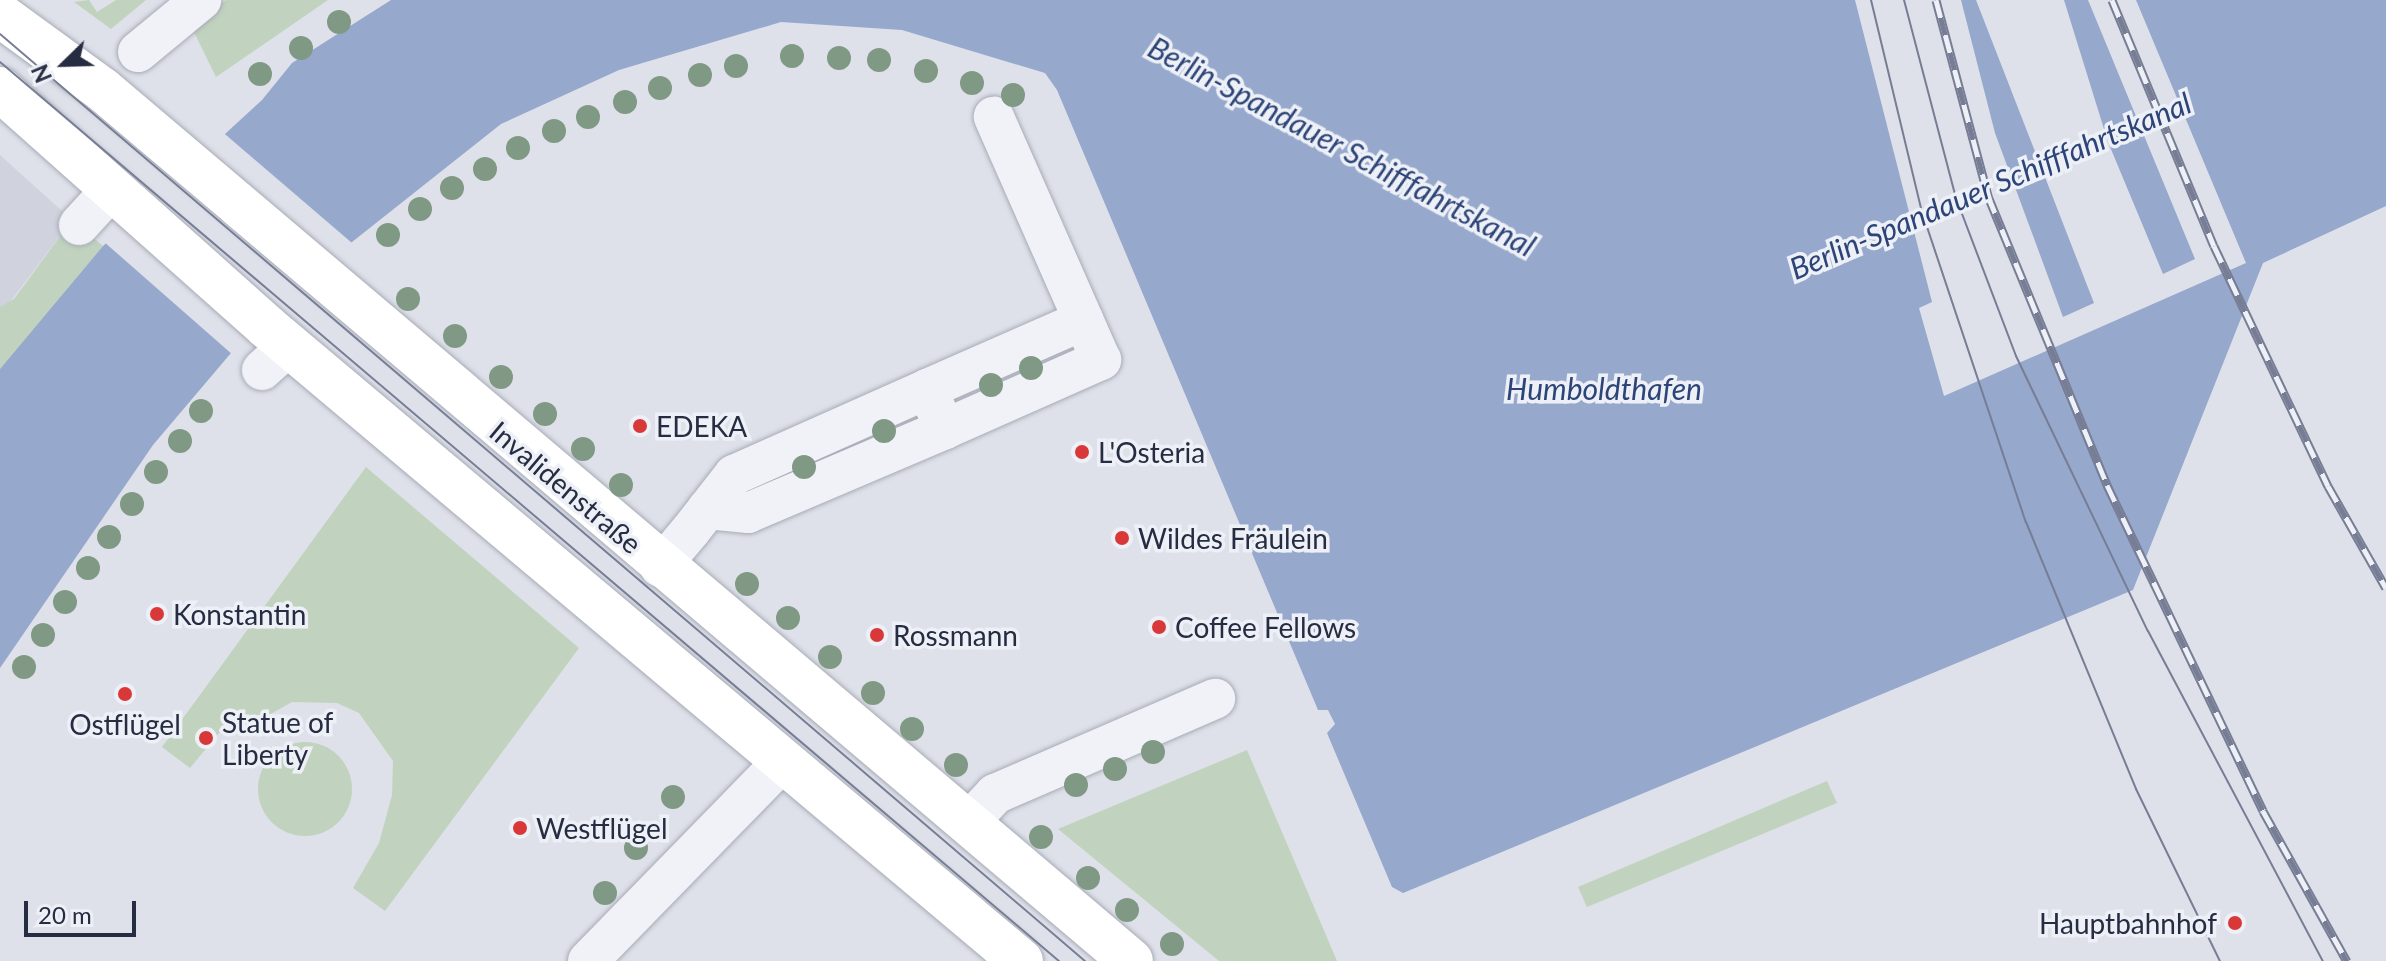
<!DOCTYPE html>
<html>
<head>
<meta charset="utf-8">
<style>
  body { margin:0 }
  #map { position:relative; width:2386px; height:961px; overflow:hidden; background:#dee1e9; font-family:Lato,sans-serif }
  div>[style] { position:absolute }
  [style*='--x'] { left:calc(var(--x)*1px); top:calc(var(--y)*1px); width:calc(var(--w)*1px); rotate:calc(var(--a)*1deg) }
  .built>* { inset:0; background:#d0d3de }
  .green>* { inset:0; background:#c1d3be }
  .round { border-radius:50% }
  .water>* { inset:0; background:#96a8cc }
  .pier>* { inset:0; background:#dee1e9 }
  .roads { filter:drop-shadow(0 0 2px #a7abb7) drop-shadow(0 0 2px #a7abb7) }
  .minor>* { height:40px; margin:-20px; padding:0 20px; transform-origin:20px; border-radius:20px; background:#f1f2f7 }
  .major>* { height:44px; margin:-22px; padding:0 22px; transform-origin:22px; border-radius:22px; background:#fff }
  .tram>* { height:2px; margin:-1px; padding:0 1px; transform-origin:1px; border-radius:1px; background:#767d94 }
  .rail>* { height:9px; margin-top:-4.5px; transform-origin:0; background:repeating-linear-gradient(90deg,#edf0f6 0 18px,#767d94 0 36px); box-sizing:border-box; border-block:2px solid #767d94 }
  .trees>* { width:24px; height:24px; margin:-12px; border-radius:50%; background:#809984 }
  .dots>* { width:22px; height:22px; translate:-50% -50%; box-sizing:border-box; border:4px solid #edf0f6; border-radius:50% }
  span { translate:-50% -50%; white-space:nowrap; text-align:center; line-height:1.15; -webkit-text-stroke:7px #edf0f6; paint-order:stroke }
  .poi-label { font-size:28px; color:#262c41 }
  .left { translate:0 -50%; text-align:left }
  .right { translate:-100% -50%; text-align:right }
  .street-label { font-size:28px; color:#262c41 }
  .water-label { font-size:30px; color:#2d4478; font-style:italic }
  .north { position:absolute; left:24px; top:24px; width:80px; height:80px; -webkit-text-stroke:6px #edf0f6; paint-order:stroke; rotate:247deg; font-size:22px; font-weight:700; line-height:32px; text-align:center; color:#262c41 }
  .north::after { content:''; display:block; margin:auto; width:28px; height:36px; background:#262c41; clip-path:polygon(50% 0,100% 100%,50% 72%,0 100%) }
  .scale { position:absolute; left:24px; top:901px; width:112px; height:36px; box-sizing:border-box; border:4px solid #262c41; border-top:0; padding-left:10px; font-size:24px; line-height:28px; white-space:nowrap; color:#262c41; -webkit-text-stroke:6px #edf0f6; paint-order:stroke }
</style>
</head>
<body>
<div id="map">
  <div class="built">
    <div style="clip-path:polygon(0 155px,72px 220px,4px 310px,0 307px)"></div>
  </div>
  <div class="green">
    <div style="clip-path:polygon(89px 0,97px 12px,116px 0,146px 0,111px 29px,74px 2px)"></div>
    <div style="clip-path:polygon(226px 0,328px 0,216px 77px,190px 24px)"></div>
    <div style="clip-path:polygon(72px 220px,103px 246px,0 369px,0 307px,14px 299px)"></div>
    <div style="clip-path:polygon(366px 467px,579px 648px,385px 911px,353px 888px,379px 843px,392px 795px,393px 761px,359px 713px,337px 703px,292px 702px,235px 734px,224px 727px,190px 768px,162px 747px)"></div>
    <div class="round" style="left:258px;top:742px;width:94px;height:94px"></div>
    <div style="clip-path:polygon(1247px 750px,1337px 961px,1219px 961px,1058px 829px)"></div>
    <div style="clip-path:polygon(1827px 781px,1837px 803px,1587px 907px,1578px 887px)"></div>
  </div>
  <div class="water">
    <div style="clip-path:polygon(391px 0,2386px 0,2386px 206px,2263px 263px,2133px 590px,1403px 893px,1392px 887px,1327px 733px,1335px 724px,1328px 710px,1318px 710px,1057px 90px,1045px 73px,902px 30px,781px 22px,619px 70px,501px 124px,270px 307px,153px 445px,0 668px,0 369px,103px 246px,262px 100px,292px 63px)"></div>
  </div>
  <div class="pier">
    <div style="clip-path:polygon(1855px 0,1961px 0,1995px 133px,2063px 317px,2094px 303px,1976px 0,2064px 0,2108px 142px,2163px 274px,2195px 259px,2088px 0,2136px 0,2246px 263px,1944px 396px,1919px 308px,1932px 302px)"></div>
    <div style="clip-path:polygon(219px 129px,352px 243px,233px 355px,103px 241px)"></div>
  </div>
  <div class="roads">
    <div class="minor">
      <div style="--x:138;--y:52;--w:82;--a:-39.5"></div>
      <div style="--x:79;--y:225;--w:49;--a:-47.5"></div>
      <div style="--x:262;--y:370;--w:38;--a:-42"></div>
      <div style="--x:927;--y:389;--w:171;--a:-23.7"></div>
      <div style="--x:945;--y:429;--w:171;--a:-23.9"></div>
      <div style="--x:1101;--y:360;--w:266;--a:-113.8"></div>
      <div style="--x:660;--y:567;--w:48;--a:-50"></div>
      <div style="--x:691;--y:530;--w:70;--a:-52"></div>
      <div style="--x:734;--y:475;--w:211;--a:-24"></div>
      <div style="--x:927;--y:389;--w:44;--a:65.8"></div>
      <div style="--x:945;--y:429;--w:214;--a:156.9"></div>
      <div style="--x:748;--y:513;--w:41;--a:-174.4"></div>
      <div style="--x:968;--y:823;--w:40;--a:-47"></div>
      <div style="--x:995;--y:794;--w:240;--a:-23.4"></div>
      <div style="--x:588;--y:961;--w:279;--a:-45.7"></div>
    </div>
    <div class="major">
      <div style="--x:0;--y:15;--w:127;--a:36.1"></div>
      <div style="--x:103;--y:90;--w:1347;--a:40.27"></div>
      <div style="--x:0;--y:89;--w:358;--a:41.7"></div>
      <div style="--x:267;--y:327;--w:985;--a:40.06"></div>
    </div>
  </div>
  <div class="tram">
    <div style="--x:1871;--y:0;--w:215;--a:76.5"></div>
    <div style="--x:1921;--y:209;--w:330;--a:71.5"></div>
    <div style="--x:2026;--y:522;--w:289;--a:67.6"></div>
    <div style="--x:2136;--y:789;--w:191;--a:64"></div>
    <div style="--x:1904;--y:0;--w:205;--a:75.3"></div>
    <div style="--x:1956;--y:198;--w:169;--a:69.2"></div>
    <div style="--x:2016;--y:356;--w:305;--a:64.4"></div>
    <div style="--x:2148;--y:631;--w:374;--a:62.1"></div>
    <div style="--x:0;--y:34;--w:1427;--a:40.51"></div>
    <div style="--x:0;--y:62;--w:1389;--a:40.33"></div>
  </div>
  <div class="rail">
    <div style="--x:1936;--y:0;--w:203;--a:75.1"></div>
    <div style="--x:1988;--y:196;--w:313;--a:67.6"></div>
    <div style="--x:2107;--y:485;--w:361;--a:64.4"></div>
    <div style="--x:2263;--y:811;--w:172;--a:60.8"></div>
    <div style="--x:2112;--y:0;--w:266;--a:67.5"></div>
    <div style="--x:2214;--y:246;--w:266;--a:64.6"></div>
    <div style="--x:2328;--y:486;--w:117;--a:60.4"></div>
  </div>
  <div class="trees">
    <div style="left:339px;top:22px"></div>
    <div style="left:301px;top:48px"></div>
    <div style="left:792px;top:56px"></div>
    <div style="left:839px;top:58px"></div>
    <div style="left:879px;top:60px"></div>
    <div style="left:736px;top:66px"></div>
    <div style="left:926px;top:71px"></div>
    <div style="left:260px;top:74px"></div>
    <div style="left:700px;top:75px"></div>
    <div style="left:972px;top:83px"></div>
    <div style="left:660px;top:88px"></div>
    <div style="left:1013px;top:95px"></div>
    <div style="left:625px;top:102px"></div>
    <div style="left:588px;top:117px"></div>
    <div style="left:554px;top:131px"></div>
    <div style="left:518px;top:148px"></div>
    <div style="left:485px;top:169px"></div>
    <div style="left:452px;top:188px"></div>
    <div style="left:420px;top:209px"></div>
    <div style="left:388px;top:235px"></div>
    <div style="left:408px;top:299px"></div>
    <div style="left:455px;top:336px"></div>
    <div style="left:1031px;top:368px"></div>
    <div style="left:501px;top:377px"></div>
    <div style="left:991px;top:385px"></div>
    <div style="left:201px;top:411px"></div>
    <div style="left:545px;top:414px"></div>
    <div style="left:884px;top:431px"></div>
    <div style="left:180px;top:441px"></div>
    <div style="left:583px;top:449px"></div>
    <div style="left:804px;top:467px"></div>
    <div style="left:156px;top:472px"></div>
    <div style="left:621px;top:485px"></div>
    <div style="left:132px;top:504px"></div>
    <div style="left:109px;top:537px"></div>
    <div style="left:88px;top:568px"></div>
    <div style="left:747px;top:584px"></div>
    <div style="left:65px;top:602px"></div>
    <div style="left:788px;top:618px"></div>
    <div style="left:43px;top:635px"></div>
    <div style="left:830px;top:657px"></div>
    <div style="left:24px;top:667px"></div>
    <div style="left:873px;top:693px"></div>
    <div style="left:912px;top:729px"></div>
    <div style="left:1153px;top:752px"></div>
    <div style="left:956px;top:765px"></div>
    <div style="left:1115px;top:769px"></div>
    <div style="left:1076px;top:785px"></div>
    <div style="left:673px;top:797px"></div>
    <div style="left:1041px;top:837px"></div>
    <div style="left:636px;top:848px"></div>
    <div style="left:1088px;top:878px"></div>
    <div style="left:605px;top:893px"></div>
    <div style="left:1127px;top:910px"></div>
    <div style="left:1172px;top:944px"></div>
  </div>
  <div class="dots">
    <div style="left:640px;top:426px;background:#d93839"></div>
    <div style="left:1082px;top:452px;background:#d93839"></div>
    <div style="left:1122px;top:538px;background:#d93839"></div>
    <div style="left:157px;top:614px;background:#d93839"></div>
    <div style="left:1159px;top:627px;background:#d93839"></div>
    <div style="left:877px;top:635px;background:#d93839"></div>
    <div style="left:125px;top:694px;background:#d93839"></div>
    <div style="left:206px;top:738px;background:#d93839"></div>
    <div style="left:520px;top:828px;background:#d93839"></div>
    <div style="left:2235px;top:923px;background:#d93839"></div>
  </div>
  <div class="poi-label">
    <span class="left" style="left:656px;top:426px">EDEKA</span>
    <span class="left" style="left:1098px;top:452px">L'Osteria</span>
    <span class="left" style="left:1138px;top:538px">Wildes Fräulein</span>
    <span class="left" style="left:173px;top:614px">Konstantin</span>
    <span class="left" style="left:1175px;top:627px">Coffee Fellows</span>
    <span class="left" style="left:893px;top:635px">Rossmann</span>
    <span class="left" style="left:222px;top:738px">Statue of<br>Liberty</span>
    <span style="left:125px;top:724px">Ostflügel</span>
    <span class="left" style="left:536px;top:828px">Westflügel</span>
    <span class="right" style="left:2217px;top:923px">Hauptbahnhof</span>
  </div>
  <div class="street-label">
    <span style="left:566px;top:487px;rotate:40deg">Invalidenstraße</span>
  </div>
  <div class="water-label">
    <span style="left:1342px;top:146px;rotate:28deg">Berlin-Spandauer Schifffahrtskanal</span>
    <span style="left:1990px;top:185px;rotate:-23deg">Berlin-Spandauer Schifffahrtskanal</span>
    <span style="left:1604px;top:388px">Humboldthafen</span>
  </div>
  <div class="north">N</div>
  <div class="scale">20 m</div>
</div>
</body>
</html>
